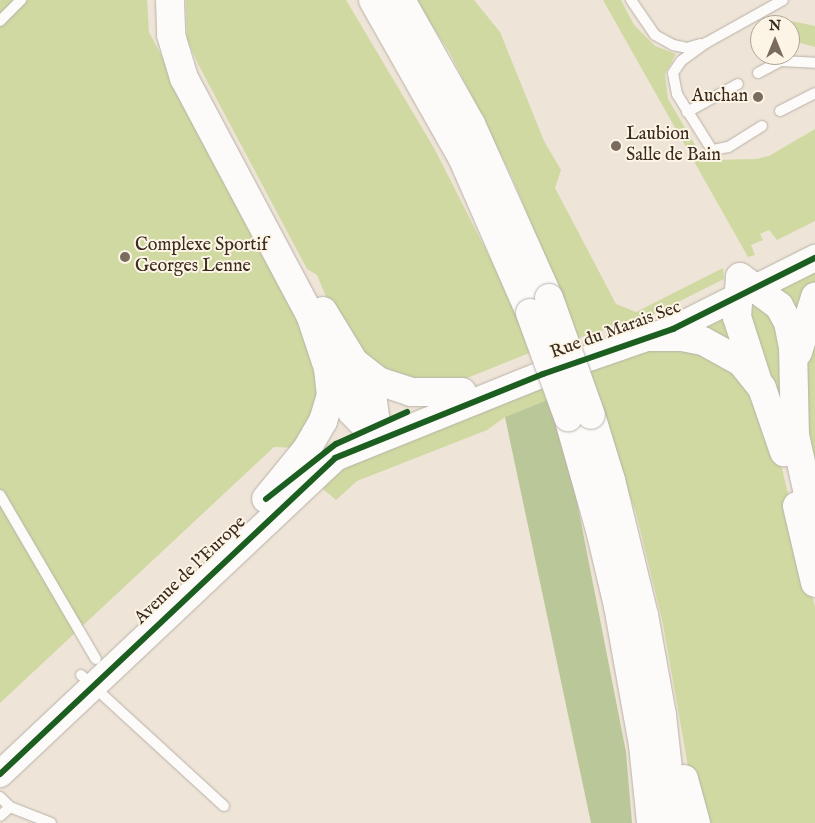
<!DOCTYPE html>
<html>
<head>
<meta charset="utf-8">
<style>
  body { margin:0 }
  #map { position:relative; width:815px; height:823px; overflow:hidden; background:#eee4d7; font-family:"IM FELL English",serif }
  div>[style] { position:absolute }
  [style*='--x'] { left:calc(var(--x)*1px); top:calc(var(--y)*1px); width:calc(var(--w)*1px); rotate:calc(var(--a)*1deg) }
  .green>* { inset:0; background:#cfd9a1 }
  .forest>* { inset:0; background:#bac899 }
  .roads { filter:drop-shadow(0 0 1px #b9b1a8) drop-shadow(0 0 1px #b9b1a8) }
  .service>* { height:10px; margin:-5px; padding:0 5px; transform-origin:5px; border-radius:5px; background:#fcfbf9 }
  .tertiary>* { height:26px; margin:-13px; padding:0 13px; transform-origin:13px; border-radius:13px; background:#fcfbf9 }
  .trunk>* { height:28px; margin:-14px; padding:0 14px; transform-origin:14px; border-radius:14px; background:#fcfbf9 }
  .bridges { filter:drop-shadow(0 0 1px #b9b1a8) drop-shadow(0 0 1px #b9b1a8) }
  .trunk-bridge>* { height:28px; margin:-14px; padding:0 14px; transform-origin:14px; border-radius:14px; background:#fcfbf9 }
  .cycleway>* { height:6px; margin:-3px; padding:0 3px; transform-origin:3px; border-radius:3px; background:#1b5e20 }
  .dots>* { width:14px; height:14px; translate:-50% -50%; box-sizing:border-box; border:2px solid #fcf5e5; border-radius:50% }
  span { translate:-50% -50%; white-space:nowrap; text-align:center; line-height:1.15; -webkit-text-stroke:4px #fcf5e5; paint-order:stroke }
  .poi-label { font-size:18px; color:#3b2a1e }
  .right { translate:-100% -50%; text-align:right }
  .left { translate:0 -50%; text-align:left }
  .street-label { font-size:18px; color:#3b2a1e }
  .north { position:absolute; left:750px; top:15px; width:50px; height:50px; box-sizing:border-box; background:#fcf5e5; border:1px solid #afa495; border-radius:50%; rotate:0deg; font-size:14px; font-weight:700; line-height:20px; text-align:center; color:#3b2a1e }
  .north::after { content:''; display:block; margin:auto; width:18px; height:22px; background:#7a6b5f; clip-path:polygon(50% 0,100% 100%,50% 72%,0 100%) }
</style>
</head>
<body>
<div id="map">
  <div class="green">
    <div style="clip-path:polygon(0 0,147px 0,149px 32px,304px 327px,325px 386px,299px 448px,274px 447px,0 703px)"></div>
    <div style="clip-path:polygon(186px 0,346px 0,434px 148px,514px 305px,532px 352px,462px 380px,437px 386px,378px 371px,338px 325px,317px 275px,307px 269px,198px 64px,187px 39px)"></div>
    <div style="clip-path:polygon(415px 0,474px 0,500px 32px,544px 141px,561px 170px,555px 188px,616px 304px,636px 312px,723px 268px,724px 279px,652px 315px,578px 338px,512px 177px,450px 53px)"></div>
    <div style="clip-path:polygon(603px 0,621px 0,634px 25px,655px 46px,676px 54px,665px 74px,668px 99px,701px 155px,711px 160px,756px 159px,769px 156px,815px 129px,815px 221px,777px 240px,769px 230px,760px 234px,763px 240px,751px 245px,755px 255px,748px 257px)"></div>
    <div style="clip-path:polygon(791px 21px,815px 26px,815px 47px,790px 40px,790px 25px,783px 25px)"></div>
    <div style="clip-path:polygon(815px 264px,815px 288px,794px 319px,778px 284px)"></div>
    <div style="clip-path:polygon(756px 306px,778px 321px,782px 392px,779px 394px,750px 328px,750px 307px)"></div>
    <div style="clip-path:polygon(727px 308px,734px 344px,696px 323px)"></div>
    <div style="clip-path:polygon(815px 314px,815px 481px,806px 441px,806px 344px)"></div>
    <div style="clip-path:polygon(673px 344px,736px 368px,774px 435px,815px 607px,815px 823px,705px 823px,693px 795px,663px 624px,636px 513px,581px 365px)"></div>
    <div style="clip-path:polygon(543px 382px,547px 400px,505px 417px,487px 430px,357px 481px,336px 500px,322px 488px,360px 455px)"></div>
  </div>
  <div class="forest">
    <div style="clip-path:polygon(547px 400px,570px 466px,626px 752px,632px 823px,591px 823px,505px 417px)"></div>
  </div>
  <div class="roads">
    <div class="service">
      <div style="--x:631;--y:0;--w:42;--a:55.6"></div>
      <div style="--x:655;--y:35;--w:21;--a:29"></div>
      <div style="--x:673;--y:45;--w:14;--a:12"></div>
      <div style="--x:687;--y:48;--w:14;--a:-17"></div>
      <div style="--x:0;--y:21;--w:30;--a:-45"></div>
      <div style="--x:758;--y:73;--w:26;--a:-28"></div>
      <div style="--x:781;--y:61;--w:34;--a:3"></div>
      <div style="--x:780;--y:111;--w:39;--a:-27"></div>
      <div style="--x:687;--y:112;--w:58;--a:-28.8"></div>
      <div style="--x:762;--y:126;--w:40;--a:148"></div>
      <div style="--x:728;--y:147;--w:16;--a:169"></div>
      <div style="--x:712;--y:150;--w:66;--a:-122"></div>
      <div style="--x:677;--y:94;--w:21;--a:-101"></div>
      <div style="--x:673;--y:73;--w:14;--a:-56"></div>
      <div style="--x:681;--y:61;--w:31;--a:-36"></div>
      <div style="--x:706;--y:43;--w:88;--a:-29.2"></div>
      <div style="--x:0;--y:495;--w:190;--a:59.7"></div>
      <div style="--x:81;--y:675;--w:194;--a:42.5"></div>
      <div style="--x:0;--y:797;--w:14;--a:45"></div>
      <div style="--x:10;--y:807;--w:13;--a:138"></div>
      <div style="--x:10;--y:807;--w:44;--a:21.3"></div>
    </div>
    <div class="tertiary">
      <div style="--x:0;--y:774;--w:461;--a:-43.3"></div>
      <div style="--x:335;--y:458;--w:224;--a:-22"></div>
      <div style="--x:543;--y:374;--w:138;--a:-19.1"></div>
      <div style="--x:673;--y:329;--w:159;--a:-26.6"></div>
    </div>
    <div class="trunk">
      <div style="--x:170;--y:0;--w:35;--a:88"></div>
      <div style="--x:171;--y:35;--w:45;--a:73.2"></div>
      <div style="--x:184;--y:78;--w:271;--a:62"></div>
      <div style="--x:311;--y:317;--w:54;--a:71.6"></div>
      <div style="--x:328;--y:368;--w:27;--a:84"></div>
      <div style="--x:331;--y:395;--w:27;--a:107"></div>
      <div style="--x:323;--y:421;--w:34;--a:120"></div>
      <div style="--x:306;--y:450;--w:63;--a:129.2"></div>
      <div style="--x:373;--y:0;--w:180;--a:60.5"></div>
      <div style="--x:462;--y:157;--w:170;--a:66.4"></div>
      <div style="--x:401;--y:0;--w:142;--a:60.6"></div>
      <div style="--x:471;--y:124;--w:191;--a:65.9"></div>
      <div style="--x:323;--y:311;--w:60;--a:58.7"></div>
      <div style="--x:354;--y:362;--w:31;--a:38"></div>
      <div style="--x:378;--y:381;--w:35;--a:18"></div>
      <div style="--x:411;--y:392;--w:51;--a:0"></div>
      <div style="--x:651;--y:337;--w:31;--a:0"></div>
      <div style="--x:682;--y:337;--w:21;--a:11"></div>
      <div style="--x:703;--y:341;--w:43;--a:28.9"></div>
      <div style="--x:741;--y:362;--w:33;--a:51"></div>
      <div style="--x:762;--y:388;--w:68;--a:71"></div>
      <div style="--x:798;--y:352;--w:58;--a:-72.8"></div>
      <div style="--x:356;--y:365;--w:41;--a:65.3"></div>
      <div style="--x:373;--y:402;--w:37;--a:82"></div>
      <div style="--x:338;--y:368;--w:46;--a:72.3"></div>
      <div style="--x:352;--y:412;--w:37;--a:46"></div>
      <div style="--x:757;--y:379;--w:65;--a:-107.9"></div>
      <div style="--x:737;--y:317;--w:40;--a:-85.7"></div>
      <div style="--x:740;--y:277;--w:49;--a:36.6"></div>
      <div style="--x:779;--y:306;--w:18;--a:61"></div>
      <div style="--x:788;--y:322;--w:25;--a:79"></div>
      <div style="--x:793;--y:347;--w:88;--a:88.7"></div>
      <div style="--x:795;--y:435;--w:93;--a:77.6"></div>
      <div style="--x:591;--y:415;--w:68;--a:72.9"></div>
      <div style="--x:611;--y:480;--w:139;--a:76.3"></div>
      <div style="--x:644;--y:615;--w:102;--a:79.8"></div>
      <div style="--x:662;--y:715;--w:109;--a:83.7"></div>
      <div style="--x:568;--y:417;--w:122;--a:74.2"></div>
      <div style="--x:601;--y:534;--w:74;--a:76.7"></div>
      <div style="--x:618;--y:606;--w:141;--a:79.8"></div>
      <div style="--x:643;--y:745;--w:78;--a:84.1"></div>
      <div style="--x:797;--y:506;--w:79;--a:76.8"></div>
      <div style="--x:684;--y:779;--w:46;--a:74.7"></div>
    </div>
  </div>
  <div class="bridges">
    <div class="trunk-bridge">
      <div style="--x:549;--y:298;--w:124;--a:70.3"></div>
      <div style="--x:530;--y:313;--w:111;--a:69.9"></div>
    </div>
  </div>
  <div class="cycleway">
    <div style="--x:266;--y:499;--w:89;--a:-38.2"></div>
    <div style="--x:336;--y:444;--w:78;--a:-24.3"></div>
    <div style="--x:0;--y:774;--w:461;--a:-43.3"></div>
    <div style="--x:335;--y:458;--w:224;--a:-22"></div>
    <div style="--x:543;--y:374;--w:138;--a:-19.1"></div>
    <div style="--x:673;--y:329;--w:159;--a:-26.6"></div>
  </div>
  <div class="dots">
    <div style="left:758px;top:97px;background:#7a6b5f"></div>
    <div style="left:616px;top:146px;background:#7a6b5f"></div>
    <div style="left:125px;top:257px;background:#7a6b5f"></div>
  </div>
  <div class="poi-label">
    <span class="right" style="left:748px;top:97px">Auchan</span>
    <span class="left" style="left:626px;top:146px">Laubion<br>Salle de Bain</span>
    <span class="left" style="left:135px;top:257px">Complexe Sportif<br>Georges Lenne</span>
  </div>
  <div class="street-label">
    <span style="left:616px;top:331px;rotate:-20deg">Rue du Marais Sec</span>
    <span style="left:191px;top:571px;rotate:-44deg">Avenue de l'Europe</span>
  </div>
  <div class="north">N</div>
</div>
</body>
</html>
